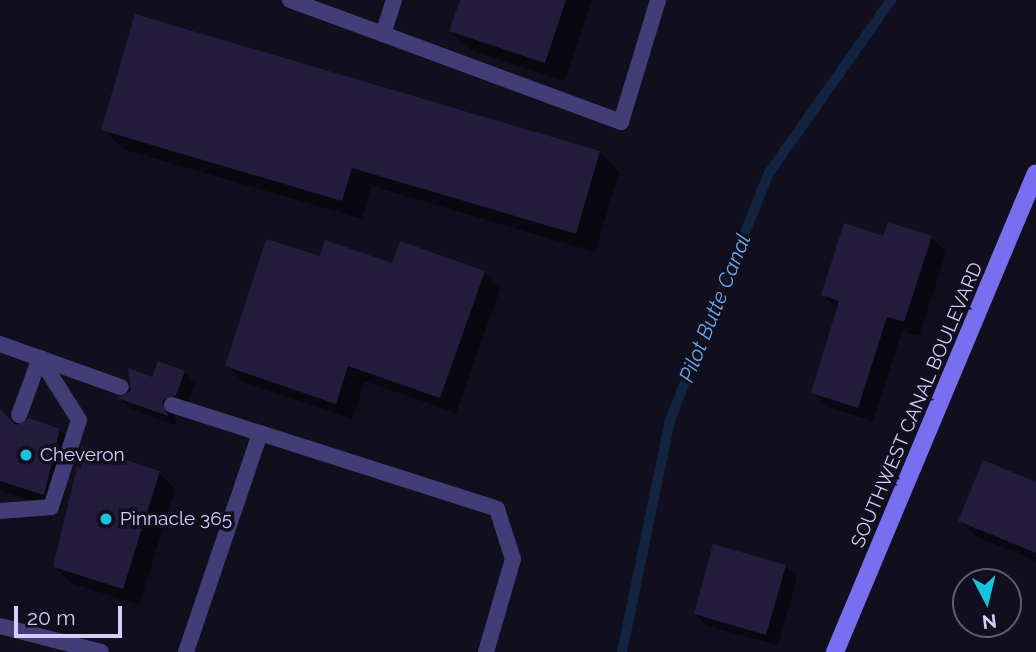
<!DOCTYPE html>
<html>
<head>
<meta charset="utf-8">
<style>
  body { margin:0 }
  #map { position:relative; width:1036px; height:652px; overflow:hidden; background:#110e1d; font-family:Raleway,sans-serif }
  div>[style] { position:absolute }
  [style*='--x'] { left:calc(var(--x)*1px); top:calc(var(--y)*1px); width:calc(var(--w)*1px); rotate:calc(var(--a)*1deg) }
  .shadow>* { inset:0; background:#0007 }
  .stream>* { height:10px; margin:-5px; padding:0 5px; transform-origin:5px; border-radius:5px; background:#122441 }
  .building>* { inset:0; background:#231c3c }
  .lane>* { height:16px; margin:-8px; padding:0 8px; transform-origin:8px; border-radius:8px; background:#423d77 }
  .secondary>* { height:18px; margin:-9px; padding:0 9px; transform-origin:9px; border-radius:9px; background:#776ff0 }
  .dots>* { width:19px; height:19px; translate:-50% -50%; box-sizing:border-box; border:4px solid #110e1d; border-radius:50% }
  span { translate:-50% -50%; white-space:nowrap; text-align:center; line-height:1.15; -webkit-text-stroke:7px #110e1d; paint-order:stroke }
  .street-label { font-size:19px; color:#d5cefa }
  .poi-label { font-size:19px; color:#d5cefa }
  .left { translate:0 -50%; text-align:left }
  .water-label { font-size:21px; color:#67abef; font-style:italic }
  .north { position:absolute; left:952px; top:568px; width:70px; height:70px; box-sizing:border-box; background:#110e1d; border:2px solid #5f5b75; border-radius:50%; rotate:173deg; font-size:19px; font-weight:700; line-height:28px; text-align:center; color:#d5cefa }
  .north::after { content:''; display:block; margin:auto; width:24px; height:32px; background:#17c3de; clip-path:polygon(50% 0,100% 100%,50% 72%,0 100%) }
  .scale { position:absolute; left:14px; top:606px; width:108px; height:32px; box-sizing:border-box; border:4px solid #d5cefa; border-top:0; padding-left:9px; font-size:21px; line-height:24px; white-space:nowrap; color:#d5cefa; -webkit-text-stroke:5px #110e1d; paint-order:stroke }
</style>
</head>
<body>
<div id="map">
  <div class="shadow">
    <div style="clip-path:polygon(462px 0,592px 0,565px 81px,471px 50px,451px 31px)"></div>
    <div style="clip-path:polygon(103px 129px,600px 152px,619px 172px,595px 252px,372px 186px,362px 219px,123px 149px)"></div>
    <div style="clip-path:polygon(931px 237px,946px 252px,919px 336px,902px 331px,873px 421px,828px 407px,813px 392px,838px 310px,823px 295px,885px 238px)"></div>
    <div style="clip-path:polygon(321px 258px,484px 273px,500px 289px,456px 413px,365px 381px,352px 419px,243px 382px,227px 365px)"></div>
    <div style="clip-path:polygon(184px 372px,195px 384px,187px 407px,173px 413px,178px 426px,130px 409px,120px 398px,153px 379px)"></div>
    <div style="clip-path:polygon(0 411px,20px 425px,59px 430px,76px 447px,60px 510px,0 490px)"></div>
    <div style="clip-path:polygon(83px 449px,159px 473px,175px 489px,139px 605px,71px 583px,55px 566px)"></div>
    <div style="clip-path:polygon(1036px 484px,1036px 561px,975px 536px,960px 521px)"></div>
    <div style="clip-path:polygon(785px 566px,797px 578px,778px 645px,707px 626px,696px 614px)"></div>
  </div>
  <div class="stream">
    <div style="--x:622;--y:652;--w:237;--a:-78.3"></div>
    <div style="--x:670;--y:420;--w:266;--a:-68.2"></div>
    <div style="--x:769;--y:173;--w:212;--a:-54.8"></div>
  </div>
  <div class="building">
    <div style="clip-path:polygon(460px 0,566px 0,545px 63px,449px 31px)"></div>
    <div style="clip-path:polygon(135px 14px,600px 151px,576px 234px,352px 168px,342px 201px,101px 130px)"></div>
    <div style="clip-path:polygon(888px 222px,932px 236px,904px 322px,887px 317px,858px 408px,811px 393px,839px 301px,821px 295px,844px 223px,883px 236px)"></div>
    <div style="clip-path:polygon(266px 239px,320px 256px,325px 240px,392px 263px,400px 241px,485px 271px,440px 398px,348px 366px,336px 404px,225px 366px)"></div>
    <div style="clip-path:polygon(158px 361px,185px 371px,176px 395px,162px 401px,168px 416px,117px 398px,131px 391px,128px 368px,152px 377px)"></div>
    <div style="clip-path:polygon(0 409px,16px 425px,29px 418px,60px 429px,44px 495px,0 481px)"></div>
    <div style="clip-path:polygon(82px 446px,160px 471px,123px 589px,53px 567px)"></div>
    <div style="clip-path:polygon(983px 460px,1036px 482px,1036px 553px,958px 521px)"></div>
    <div style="clip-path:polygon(713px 544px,786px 565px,766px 635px,694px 614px)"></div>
  </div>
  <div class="lane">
    <div style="--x:290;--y:0;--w:99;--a:20.1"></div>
    <div style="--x:394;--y:0;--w:36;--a:108"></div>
    <div style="--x:383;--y:34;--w:254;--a:20.3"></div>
    <div style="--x:621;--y:122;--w:127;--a:-73.1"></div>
    <div style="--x:0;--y:344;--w:128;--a:19.6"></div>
    <div style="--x:172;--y:405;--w:341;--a:17.7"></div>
    <div style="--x:497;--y:509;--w:52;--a:72.3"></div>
    <div style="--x:513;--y:559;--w:97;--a:106.2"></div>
    <div style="--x:19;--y:415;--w:61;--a:-69.8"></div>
    <div style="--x:0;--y:511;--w:51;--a:-4.5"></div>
    <div style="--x:51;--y:507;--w:91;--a:-72.2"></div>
    <div style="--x:79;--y:420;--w:73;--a:-122.2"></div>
    <div style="--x:0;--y:626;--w:104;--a:14.4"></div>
    <div style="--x:186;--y:652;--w:231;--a:-71.3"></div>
  </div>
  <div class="secondary">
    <div style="--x:835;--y:652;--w:519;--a:-67.24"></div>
  </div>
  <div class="dots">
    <div style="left:26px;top:455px;background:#17c3de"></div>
    <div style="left:106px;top:519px;background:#17c3de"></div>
  </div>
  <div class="street-label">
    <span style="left:917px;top:405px;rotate:-67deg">SOUTHWEST CANAL BOULEVARD</span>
  </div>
  <div class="poi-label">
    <span class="left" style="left:40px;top:455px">Cheveron</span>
    <span class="left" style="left:120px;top:519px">Pinnacle 365</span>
  </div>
  <div class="water-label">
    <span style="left:715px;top:308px;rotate:-68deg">Pilot Butte Canal</span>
  </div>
  <div class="north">N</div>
  <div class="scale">20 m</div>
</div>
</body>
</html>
